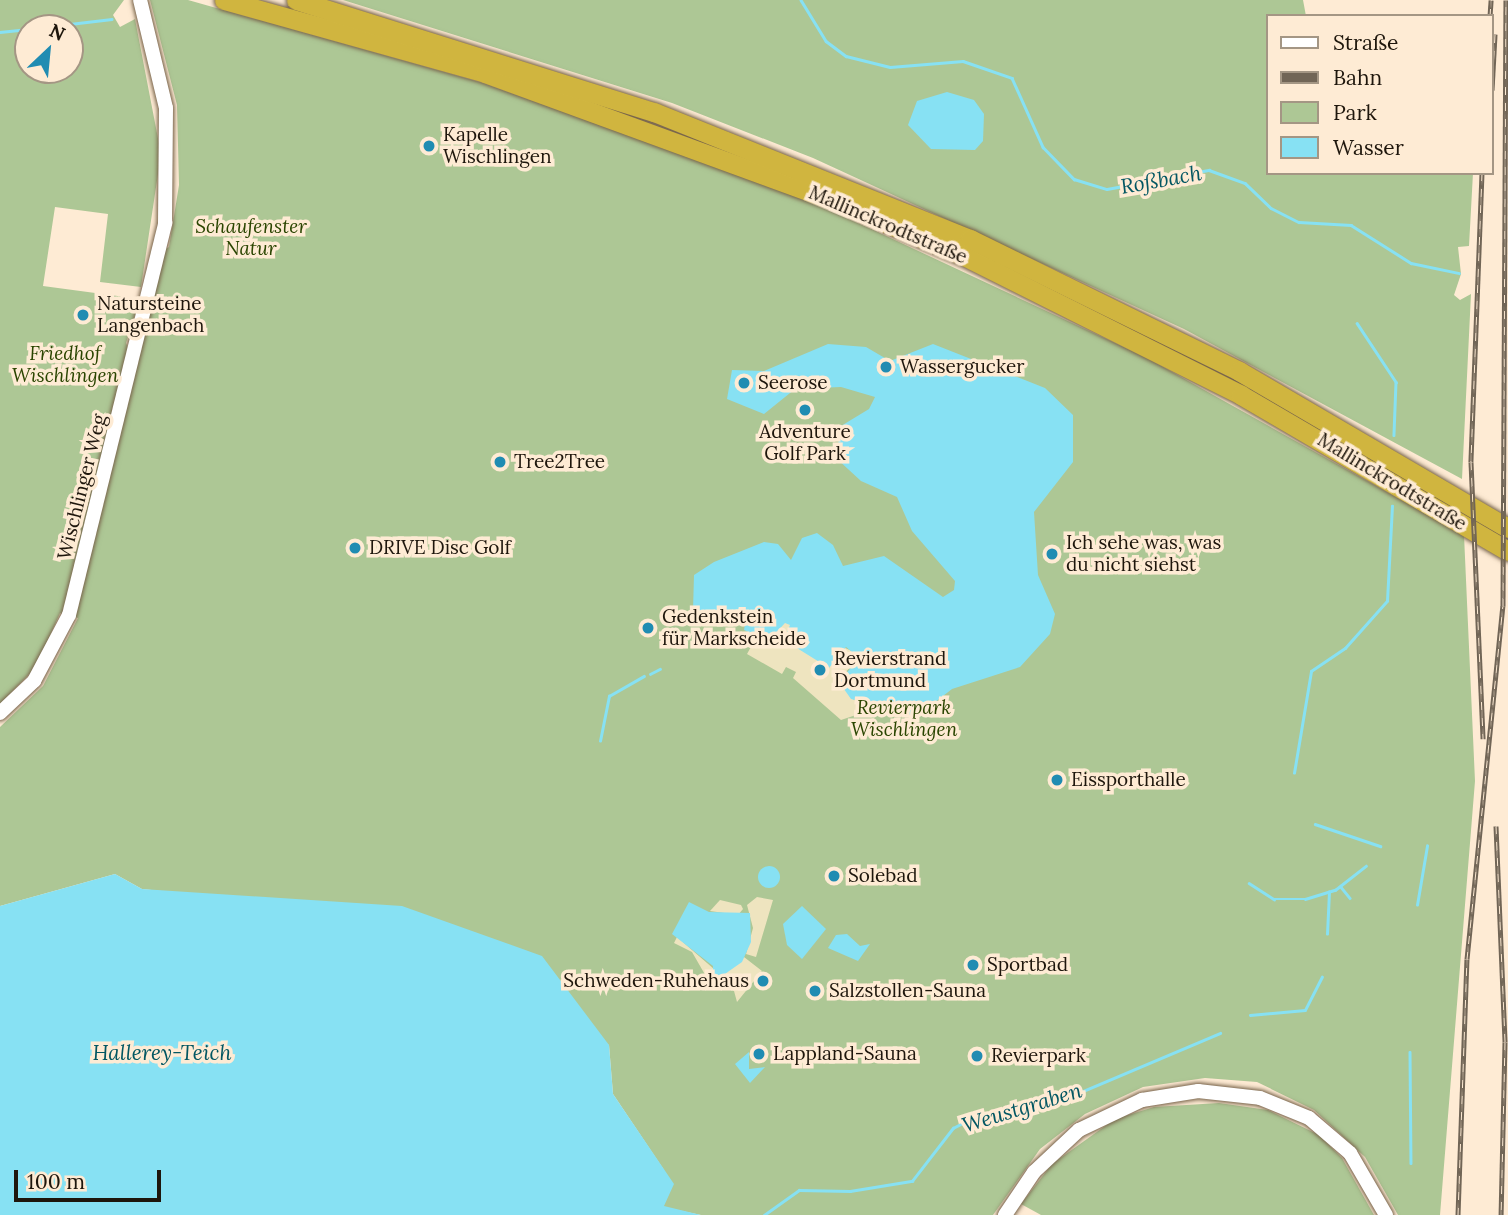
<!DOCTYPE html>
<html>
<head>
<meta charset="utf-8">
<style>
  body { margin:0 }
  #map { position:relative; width:1508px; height:1215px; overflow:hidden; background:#feebd4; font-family:Lora,serif }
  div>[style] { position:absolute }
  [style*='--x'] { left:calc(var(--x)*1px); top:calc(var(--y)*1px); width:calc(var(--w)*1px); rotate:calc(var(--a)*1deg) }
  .green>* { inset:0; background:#adc795 }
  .sand>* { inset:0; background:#eee4bf }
  .water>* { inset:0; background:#87e1f3 }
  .round { border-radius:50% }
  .stream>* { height:2.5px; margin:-1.25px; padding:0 1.25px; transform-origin:1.25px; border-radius:1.25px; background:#87e1f3 }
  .roads { filter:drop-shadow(0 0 2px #77634a) drop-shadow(0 0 2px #77634a) }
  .minor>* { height:14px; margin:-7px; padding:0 7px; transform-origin:7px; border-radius:7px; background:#fff }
  .highway>* { height:19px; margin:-9.5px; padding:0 9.5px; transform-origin:9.5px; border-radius:9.5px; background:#d0b53f }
  .rail>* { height:5px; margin-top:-2.5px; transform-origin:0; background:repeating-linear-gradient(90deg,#feebd4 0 8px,#716556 0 16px); box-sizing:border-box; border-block:2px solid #716556 }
  .dots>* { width:19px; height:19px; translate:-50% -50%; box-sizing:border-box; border:4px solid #feebd4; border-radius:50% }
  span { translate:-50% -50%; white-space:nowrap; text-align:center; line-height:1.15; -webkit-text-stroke:7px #feebd4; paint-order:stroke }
  .poi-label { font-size:19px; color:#1e160c }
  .left { translate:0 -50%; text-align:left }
  .right { translate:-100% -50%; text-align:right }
  .street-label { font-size:19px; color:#1e160c }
  .park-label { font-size:19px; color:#2a4500; font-style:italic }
  .water-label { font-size:21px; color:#025662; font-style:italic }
  .legend { position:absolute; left:1266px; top:14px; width:228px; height:161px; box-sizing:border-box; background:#feebd4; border:2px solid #a49684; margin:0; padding:9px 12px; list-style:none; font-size:21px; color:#1e160c }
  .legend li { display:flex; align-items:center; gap:14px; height:35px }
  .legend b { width:35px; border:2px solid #a49684 }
  .north { position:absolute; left:14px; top:14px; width:70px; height:70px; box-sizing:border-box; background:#feebd4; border:2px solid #a49684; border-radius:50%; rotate:26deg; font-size:19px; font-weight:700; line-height:28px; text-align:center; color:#1e160c }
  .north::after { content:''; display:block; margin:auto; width:24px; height:32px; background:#208cb2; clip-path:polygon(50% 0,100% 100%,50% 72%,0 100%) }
  .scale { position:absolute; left:14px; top:1170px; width:147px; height:32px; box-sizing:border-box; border:4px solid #1e160c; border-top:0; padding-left:9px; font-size:21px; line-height:24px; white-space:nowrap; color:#1e160c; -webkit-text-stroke:5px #feebd4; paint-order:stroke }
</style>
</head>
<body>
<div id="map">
  <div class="green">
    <div style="clip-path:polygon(evenodd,0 0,124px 0,113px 15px,120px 27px,135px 19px,161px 154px,141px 287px,100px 282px,108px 214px,55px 207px,43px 286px,140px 299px,126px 343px,132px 358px,158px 253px,169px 247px,179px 185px,177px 105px,150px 0,188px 0,483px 83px,818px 204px,1147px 358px,1464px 535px,1475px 781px,1440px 1215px,1398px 1215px,1365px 1157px,1314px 1110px,1257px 1082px,1205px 1078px,1143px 1087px,1085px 1114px,1040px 1149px,993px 1215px,701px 1215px,663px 1207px,664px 1170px,613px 1094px,609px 1045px,239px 899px,142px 889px,115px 874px,0 906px,0 727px,43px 686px,78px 618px,60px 613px,36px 667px,0 704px,0 0,28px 28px,70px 28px,70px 70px,28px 70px,28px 28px)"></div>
    <div style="clip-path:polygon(343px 0,1303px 0,1306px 16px,1268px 16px,1268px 173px,1473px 173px,1469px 246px,1458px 247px,1461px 274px,1454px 295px,1460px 300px,1471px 294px,1462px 479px,1184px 329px,813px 158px,672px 103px)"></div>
    <div style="clip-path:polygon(1219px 1103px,1268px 1110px,1319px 1135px,1342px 1158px,1374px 1215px,1041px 1215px,1021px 1204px,1052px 1164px,1115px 1119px,1154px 1107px)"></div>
  </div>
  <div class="sand">
    <div style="clip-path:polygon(785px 622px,852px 651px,859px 658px,840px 678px,854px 700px,872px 704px,871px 710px,841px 720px,793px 678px,796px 672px,786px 667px,782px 674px,747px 654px,757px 636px,768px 641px)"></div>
    <div style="clip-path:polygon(757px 897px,773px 900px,756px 957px,746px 954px,753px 928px,747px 905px)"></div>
    <div style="clip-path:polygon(720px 900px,741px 905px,743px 909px,738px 915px,710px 911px)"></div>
    <div style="clip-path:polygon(677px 937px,722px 976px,744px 957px,762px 971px,737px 1002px,734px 991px,711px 985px,692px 952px,674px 943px)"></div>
  </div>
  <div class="water">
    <div style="clip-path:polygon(947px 92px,974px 100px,984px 114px,983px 141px,975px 150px,931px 149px,908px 125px,917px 101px)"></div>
    <div style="clip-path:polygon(828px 344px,866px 347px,890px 361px,933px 344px,1045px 388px,1073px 415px,1073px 462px,1034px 512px,1038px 575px,1055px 614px,1050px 634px,1020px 667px,952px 689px,916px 717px,851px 699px,839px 682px,859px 658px,846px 647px,829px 668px,784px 640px,790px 625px,785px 623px,768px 641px,744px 630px,747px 613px,736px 624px,693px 610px,694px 575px,714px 562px,764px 542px,778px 544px,791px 560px,802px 538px,817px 533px,833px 545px,843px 566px,884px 556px,943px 597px,954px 590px,955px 581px,912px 531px,897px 497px,861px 481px,836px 458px,841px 426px,869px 409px,875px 397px,841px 387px,795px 389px,764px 414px,727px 399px,732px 370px,764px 371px)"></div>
    <div class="round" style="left:758px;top:866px;width:22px;height:22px"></div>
    <div style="clip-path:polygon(115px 874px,142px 889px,402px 906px,542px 956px,609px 1045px,613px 1094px,674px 1184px,664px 1206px,701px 1215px,0 1215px,0 906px)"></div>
    <div style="clip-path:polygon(689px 902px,709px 912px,750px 913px,751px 942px,742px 962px,722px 976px,713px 976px,713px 966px,672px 934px)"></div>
    <div style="clip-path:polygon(802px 906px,826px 929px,802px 959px,787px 945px,783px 924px)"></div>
    <div style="clip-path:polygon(847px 934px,860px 946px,870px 944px,858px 961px,828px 948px,836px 935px)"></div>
    <div style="clip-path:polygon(749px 1052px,749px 1069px,765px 1067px,750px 1083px,735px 1064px)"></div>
  </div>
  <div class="stream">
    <div style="--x:801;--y:0;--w:48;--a:58.6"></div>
    <div style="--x:826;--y:41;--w:25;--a:37"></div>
    <div style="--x:846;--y:56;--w:45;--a:14"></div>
    <div style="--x:890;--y:67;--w:73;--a:-4.7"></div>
    <div style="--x:963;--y:61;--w:52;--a:19.1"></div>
    <div style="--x:1012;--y:78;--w:76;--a:65.8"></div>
    <div style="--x:1043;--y:147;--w:45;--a:45.9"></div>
    <div style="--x:1074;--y:179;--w:34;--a:17"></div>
    <div style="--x:1107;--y:189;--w:104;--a:-10.6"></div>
    <div style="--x:1209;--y:170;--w:38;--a:20"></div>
    <div style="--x:1245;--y:183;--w:36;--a:44"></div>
    <div style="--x:1271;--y:208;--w:31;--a:27"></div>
    <div style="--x:1299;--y:222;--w:52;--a:3.3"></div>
    <div style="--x:1351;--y:225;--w:71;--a:32.3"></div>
    <div style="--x:1411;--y:263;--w:49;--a:11.8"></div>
    <div style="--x:36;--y:28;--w:76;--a:-6.8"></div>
    <div style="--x:0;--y:32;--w:28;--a:-6"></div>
    <div style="--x:1357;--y:323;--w:71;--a:56.5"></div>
    <div style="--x:1396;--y:382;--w:53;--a:92.2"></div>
    <div style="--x:650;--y:674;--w:11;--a:-27"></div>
    <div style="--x:600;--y:741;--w:46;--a:-78.7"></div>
    <div style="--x:609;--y:696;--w:40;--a:-29.7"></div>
    <div style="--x:1294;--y:773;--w:103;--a:-80.5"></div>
    <div style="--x:1311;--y:671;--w:41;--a:-34.1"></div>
    <div style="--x:1345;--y:648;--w:63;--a:-48.2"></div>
    <div style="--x:1387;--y:601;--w:95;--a:-87"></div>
    <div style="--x:1315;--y:824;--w:69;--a:18.7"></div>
    <div style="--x:1249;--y:883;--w:30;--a:33"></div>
    <div style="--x:1274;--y:899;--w:31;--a:0"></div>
    <div style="--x:1305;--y:899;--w:31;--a:-17"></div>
    <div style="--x:1335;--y:890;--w:39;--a:-38"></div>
    <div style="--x:1341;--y:887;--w:14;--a:51"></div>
    <div style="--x:1417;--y:905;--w:60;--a:-80.4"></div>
    <div style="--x:1327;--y:934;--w:42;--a:-87.3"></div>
    <div style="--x:1250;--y:1015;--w:55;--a:-5.2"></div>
    <div style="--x:1305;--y:1010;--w:37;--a:-63"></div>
    <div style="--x:1410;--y:1052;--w:111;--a:89.5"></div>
    <div style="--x:764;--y:1215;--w:43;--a:-35.5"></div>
    <div style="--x:799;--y:1190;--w:51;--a:1.1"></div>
    <div style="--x:850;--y:1191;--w:63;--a:-9.2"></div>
    <div style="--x:912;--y:1181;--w:67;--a:-52.3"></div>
    <div style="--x:953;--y:1128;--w:19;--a:-28"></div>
    <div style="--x:970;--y:1119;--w:114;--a:-13.7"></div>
    <div style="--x:1081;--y:1092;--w:151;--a:-23"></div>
  </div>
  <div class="roads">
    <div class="minor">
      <div style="--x:0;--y:713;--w:47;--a:-43.3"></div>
      <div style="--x:34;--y:681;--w:75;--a:-62.1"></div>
      <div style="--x:69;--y:615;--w:404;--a:-76.2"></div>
      <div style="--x:165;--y:223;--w:115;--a:-89.5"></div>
      <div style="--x:166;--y:108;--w:111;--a:-103.5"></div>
      <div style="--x:1005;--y:1215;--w:52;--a:-56"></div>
      <div style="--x:1034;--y:1172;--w:62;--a:-43"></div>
      <div style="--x:1079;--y:1130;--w:70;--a:-25.5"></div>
      <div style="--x:1142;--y:1100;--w:57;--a:-9.1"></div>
      <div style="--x:1198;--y:1091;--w:62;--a:6.4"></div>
      <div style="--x:1260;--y:1098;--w:53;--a:22.2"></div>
      <div style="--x:1309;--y:1118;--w:54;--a:40.5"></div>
      <div style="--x:1350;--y:1153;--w:72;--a:59.9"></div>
    </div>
    <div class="highway">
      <div style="--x:224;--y:0;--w:271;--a:15.6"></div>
      <div style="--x:485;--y:73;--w:359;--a:20.1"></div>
      <div style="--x:822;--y:196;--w:152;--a:22.9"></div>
      <div style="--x:962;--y:255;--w:312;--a:26.6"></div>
      <div style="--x:1241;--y:395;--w:309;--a:30.3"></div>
      <div style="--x:296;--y:0;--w:375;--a:17.4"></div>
      <div style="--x:654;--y:112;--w:341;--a:21.9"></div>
      <div style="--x:970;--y:239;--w:300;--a:26.1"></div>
      <div style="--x:1239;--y:371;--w:311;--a:30.3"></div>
    </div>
  </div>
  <div class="rail">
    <div style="--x:1490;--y:16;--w:16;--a:-86"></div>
    <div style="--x:1492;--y:90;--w:56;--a:-86.9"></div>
    <div style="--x:1482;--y:173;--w:289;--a:92.2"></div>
    <div style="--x:1471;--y:462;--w:277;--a:87.5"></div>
    <div style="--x:1496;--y:826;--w:216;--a:87.6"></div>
    <div style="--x:1505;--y:1042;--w:173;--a:91.3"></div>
    <div style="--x:1458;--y:1215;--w:256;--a:-88"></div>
    <div style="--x:1467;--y:959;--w:355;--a:-84.2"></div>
    <div style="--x:1503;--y:606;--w:606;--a:-89.72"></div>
  </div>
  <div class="dots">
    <div style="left:429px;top:146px;background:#208cb2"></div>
    <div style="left:83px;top:315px;background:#208cb2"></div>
    <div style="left:886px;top:367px;background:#208cb2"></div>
    <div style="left:744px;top:383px;background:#208cb2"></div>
    <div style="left:805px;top:410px;background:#208cb2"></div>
    <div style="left:500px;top:462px;background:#208cb2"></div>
    <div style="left:355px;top:548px;background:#208cb2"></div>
    <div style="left:1052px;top:554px;background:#208cb2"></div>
    <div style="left:648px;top:628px;background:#208cb2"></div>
    <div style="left:820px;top:670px;background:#208cb2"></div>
    <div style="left:1057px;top:780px;background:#208cb2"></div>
    <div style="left:834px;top:876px;background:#208cb2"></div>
    <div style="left:973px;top:965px;background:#208cb2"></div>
    <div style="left:763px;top:981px;background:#208cb2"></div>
    <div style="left:815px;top:991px;background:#208cb2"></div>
    <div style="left:759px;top:1054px;background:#208cb2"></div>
    <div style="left:977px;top:1056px;background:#208cb2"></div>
  </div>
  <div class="poi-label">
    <span class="left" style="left:443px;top:146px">Kapelle<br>Wischlingen</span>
    <span class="left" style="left:97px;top:315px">Natursteine<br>Langenbach</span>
    <span class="left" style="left:900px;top:367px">Wassergucker</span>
    <span class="left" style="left:758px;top:383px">Seerose</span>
    <span style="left:805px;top:443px">Adventure<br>Golf Park</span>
    <span class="left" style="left:514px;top:462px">Tree2Tree</span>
    <span class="left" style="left:1066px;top:554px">Ich sehe was, was<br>du nicht siehst</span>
    <span class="left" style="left:369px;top:548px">DRIVE Disc Golf</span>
    <span class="left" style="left:662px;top:628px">Gedenkstein<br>für Markscheide</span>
    <span class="left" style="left:834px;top:670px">Revierstrand<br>Dortmund</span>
    <span class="left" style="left:1071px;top:780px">Eissporthalle</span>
    <span class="left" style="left:848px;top:876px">Solebad</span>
    <span class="left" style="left:987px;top:965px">Sportbad</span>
    <span class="right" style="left:749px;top:981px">Schweden-Ruhehaus</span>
    <span class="left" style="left:829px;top:991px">Salzstollen-Sauna</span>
    <span class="left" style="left:773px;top:1054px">Lappland-Sauna</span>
    <span class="left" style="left:991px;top:1056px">Revierpark</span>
  </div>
  <div class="street-label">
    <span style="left:888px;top:225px;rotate:23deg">Mallinckrodtstraße</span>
    <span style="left:1392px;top:482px;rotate:31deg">Mallinckrodtstraße</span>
    <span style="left:82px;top:487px;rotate:-76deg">Wischlinger Weg</span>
  </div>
  <div class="park-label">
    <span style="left:251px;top:238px">Schaufenster<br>Natur</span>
    <span style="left:65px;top:365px">Friedhof<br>Wischlingen</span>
    <span style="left:904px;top:719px">Revierpark<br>Wischlingen</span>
  </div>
  <div class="water-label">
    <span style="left:1161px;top:180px;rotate:-10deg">Roßbach</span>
    <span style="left:162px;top:1053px">Hallerey-Teich</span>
    <span style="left:1022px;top:1108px;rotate:-17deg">Weustgraben</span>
  </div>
  <ul class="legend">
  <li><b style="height:9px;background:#fff"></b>Straße</li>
  <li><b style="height:9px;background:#716556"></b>Bahn</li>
  <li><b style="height:19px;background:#adc795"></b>Park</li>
  <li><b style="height:19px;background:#87e1f3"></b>Wasser</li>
  </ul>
  <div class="north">N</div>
  <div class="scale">100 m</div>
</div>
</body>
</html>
